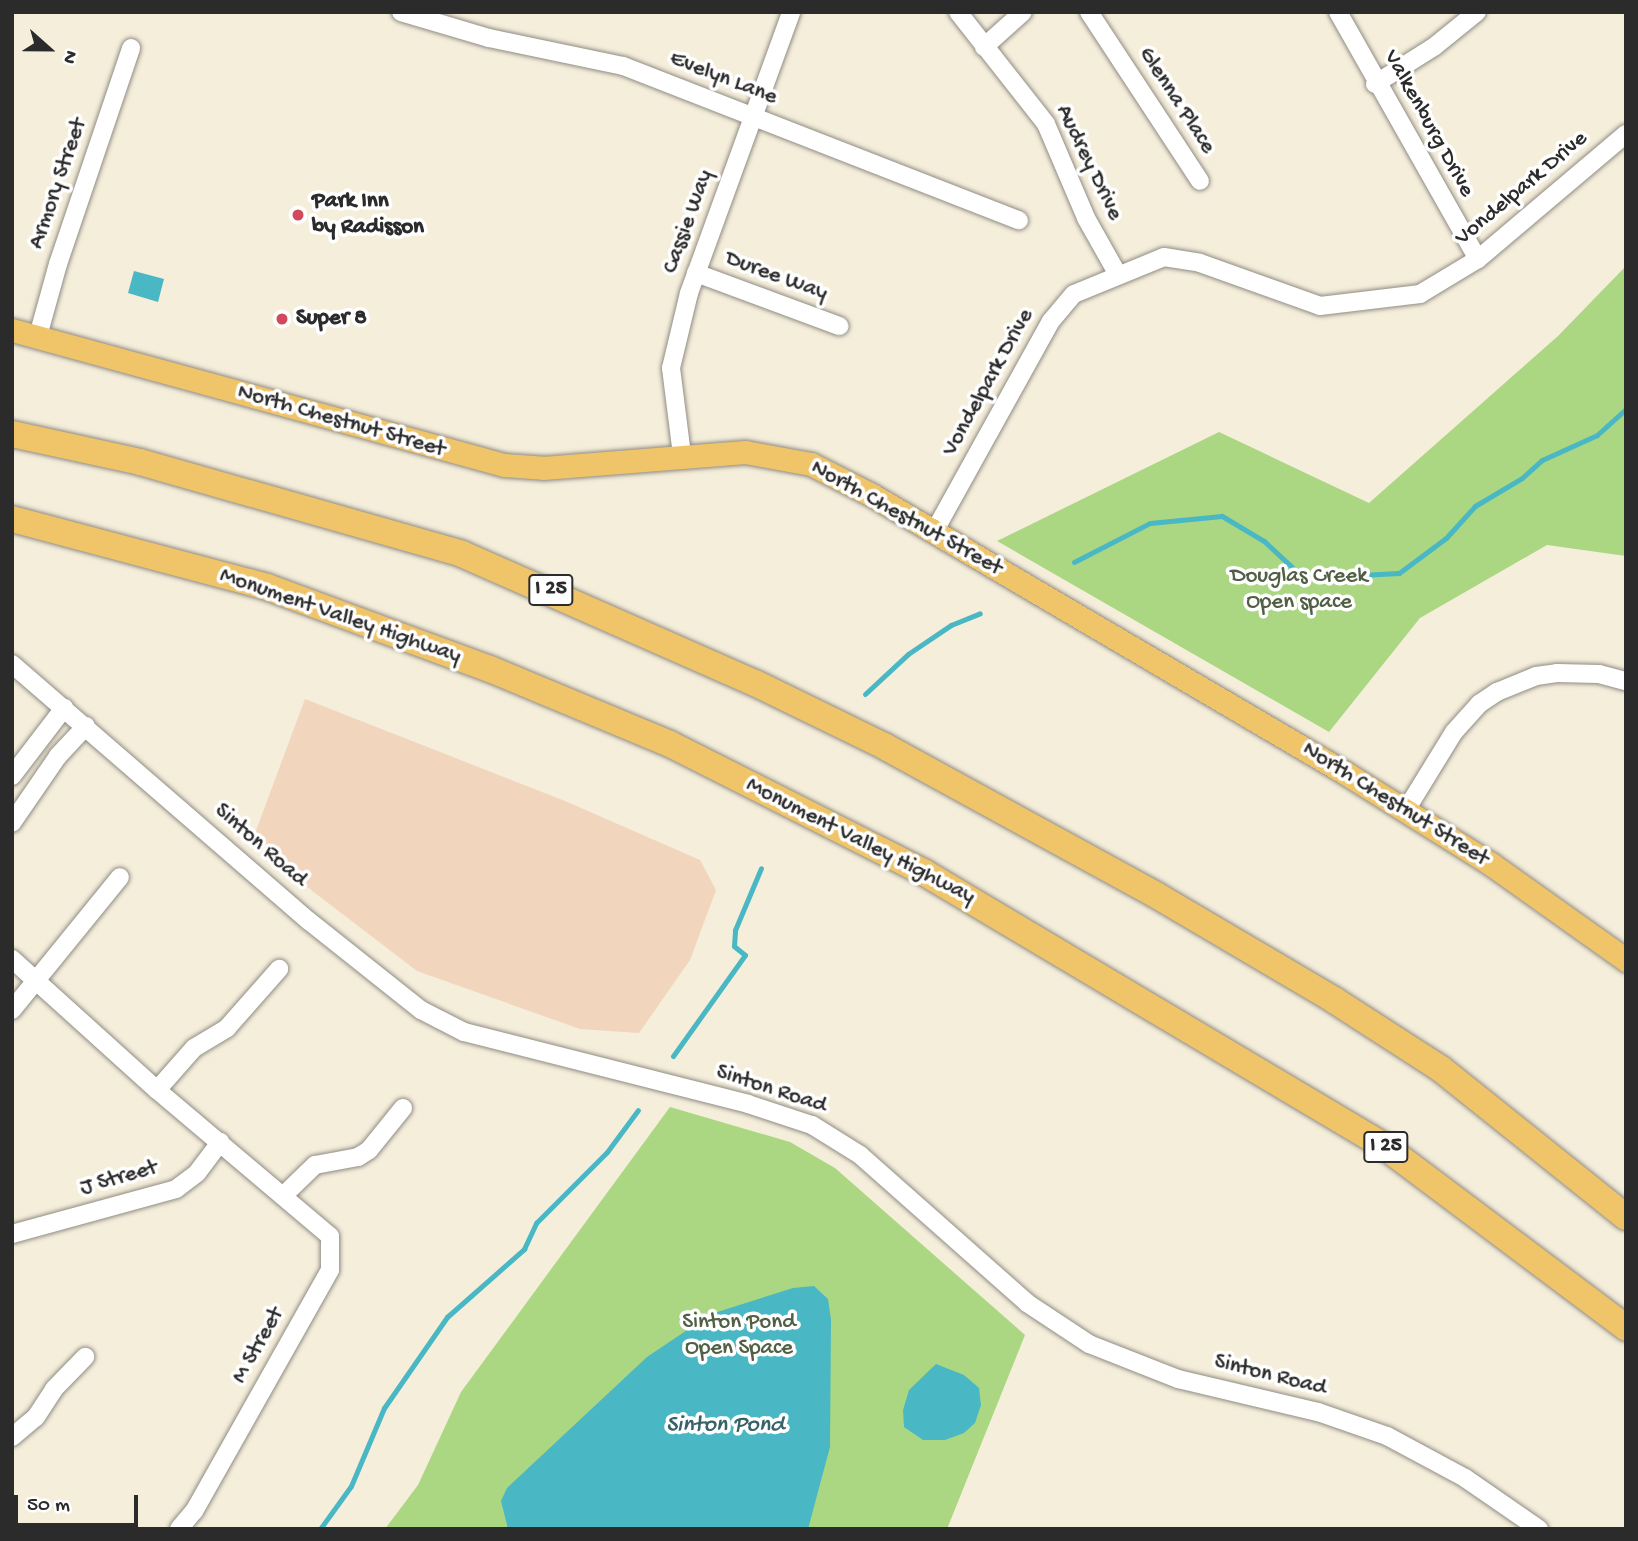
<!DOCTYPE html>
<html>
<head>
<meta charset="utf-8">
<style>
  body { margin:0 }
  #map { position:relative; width:1638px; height:1541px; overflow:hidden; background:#f5eedb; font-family:"Gochi Hand",sans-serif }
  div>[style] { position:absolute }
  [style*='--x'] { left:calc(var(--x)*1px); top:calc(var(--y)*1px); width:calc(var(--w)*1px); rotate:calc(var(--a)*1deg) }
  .built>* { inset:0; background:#f1d5bd }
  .green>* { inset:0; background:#abd783 }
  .water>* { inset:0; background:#49b7c4 }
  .stream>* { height:5px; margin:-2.5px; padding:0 2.5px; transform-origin:2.5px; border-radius:2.5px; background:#49b7c4 }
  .roads { filter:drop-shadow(0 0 2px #908c83) drop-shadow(0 0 2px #908c83) }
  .minor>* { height:18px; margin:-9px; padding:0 9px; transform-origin:9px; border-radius:9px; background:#fff }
  .major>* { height:23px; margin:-11.5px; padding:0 11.5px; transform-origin:11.5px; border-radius:11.5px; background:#f0c469 }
  .highway>* { height:26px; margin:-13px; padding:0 13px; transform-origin:13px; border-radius:13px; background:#f0c469 }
  .dots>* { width:19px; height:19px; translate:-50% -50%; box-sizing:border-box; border:4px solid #fff; border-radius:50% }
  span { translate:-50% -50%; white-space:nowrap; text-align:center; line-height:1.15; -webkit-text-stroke:7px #fff; paint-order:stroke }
  .shield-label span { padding:2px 5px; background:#fff; border:2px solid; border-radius:5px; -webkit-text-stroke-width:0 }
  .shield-label { font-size:21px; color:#2b2b2b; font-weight:700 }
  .street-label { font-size:23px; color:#2b2b2b }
  .poi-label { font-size:23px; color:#2b2b2b; font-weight:700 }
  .left { translate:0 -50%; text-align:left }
  .park-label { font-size:23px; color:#515f45 }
  .water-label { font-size:24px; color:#376368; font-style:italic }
  .frame { position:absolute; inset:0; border:14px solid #2b2b2b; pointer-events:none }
  .north { position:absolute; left:14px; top:14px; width:70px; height:70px; -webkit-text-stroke:5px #fff; paint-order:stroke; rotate:111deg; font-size:19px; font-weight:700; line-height:28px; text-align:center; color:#2b2b2b }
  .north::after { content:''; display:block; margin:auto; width:24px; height:32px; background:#2b2b2b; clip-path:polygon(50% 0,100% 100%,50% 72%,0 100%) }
  .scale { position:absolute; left:14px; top:1495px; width:124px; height:32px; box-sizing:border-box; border:4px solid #2b2b2b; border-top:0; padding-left:9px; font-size:21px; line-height:24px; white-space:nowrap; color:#2b2b2b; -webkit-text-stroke:5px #fff; paint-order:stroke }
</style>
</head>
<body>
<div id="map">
  <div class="built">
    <div style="clip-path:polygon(305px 699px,565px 801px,700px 860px,716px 890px,690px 960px,639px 1033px,580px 1029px,417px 971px,251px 844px)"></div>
  </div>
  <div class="green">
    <div style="clip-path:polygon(1626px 266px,1626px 556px,1547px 545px,1420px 618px,1329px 732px,997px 541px,1219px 432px,1369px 503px,1558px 336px)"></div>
    <div style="clip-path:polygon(670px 1107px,790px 1142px,835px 1168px,1025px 1335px,947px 1529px,385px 1529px,418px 1485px,461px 1392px)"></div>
  </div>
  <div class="water">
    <div style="clip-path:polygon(134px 271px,164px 279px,158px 302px,128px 293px)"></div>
    <div style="clip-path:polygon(814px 1286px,828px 1299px,831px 1320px,830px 1447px,808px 1529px,508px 1529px,501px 1501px,507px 1488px,647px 1357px,711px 1314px,793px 1288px)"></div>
    <div style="clip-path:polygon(936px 1364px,964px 1375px,979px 1388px,981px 1405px,975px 1423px,964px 1433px,945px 1440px,923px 1440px,904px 1427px,903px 1410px,909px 1390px)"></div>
  </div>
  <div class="stream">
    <div style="--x:1074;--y:562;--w:85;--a:-27.2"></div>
    <div style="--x:1150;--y:523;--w:72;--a:-5.6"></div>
    <div style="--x:1222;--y:516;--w:49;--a:30.8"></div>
    <div style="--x:1264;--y:541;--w:42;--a:43.1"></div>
    <div style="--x:1295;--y:570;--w:28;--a:15"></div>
    <div style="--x:1322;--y:577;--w:77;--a:-3"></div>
    <div style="--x:1399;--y:573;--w:59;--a:-36.7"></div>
    <div style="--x:1446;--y:538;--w:43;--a:-47.8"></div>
    <div style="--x:1475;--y:506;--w:55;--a:-30.8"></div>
    <div style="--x:1522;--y:478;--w:27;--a:-42"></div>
    <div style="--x:1542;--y:460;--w:60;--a:-24.4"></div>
    <div style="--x:1597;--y:435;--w:39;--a:-42"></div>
    <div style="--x:865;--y:694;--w:59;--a:-42.9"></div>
    <div style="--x:908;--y:654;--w:52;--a:-34"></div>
    <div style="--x:951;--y:625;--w:31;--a:-22"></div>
    <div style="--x:673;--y:1056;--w:124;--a:-54.5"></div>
    <div style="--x:745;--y:955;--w:14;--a:-141"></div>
    <div style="--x:734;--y:946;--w:16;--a:-86"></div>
    <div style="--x:735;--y:930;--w:67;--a:-67.2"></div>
    <div style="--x:320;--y:1529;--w:53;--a:-54.2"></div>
    <div style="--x:351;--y:1486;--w:85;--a:-67.1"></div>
    <div style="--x:384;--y:1408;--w:111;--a:-55.3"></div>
    <div style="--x:447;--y:1317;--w:103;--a:-41.4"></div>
    <div style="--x:524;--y:1249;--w:29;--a:-65"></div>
    <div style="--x:536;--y:1223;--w:100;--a:-45"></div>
    <div style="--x:607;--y:1152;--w:52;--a:-53.6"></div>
  </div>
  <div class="roads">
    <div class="minor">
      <div style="--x:401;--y:12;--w:92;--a:16.5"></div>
      <div style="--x:489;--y:38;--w:137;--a:11.8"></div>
      <div style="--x:623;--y:66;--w:425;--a:21.3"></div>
      <div style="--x:958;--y:12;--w:142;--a:51.8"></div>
      <div style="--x:1046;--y:124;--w:102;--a:66.9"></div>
      <div style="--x:1086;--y:218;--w:63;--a:60.6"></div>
      <div style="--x:1089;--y:12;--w:202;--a:56.7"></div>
      <div style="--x:1338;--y:12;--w:284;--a:60.5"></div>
      <div style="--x:984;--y:47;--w:52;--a:-41.9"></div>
      <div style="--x:1375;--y:84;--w:71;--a:-32.3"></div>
      <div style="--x:1435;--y:46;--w:54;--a:-39"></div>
      <div style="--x:696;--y:273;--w:153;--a:20.3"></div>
      <div style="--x:38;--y:336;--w:75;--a:-74.5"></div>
      <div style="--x:58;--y:264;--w:228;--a:-71.3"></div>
      <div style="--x:682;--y:455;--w:88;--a:-97.2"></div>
      <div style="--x:671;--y:368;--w:77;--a:-76.5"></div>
      <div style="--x:689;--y:293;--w:299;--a:-70"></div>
      <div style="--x:934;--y:532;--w:241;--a:-61"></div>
      <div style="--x:1051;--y:321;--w:35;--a:-50"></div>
      <div style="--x:1074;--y:294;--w:97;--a:-22.3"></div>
      <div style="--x:1164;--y:257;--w:36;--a:9"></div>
      <div style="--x:1200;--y:263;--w:127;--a:19.7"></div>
      <div style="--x:1320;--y:306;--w:101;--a:-6.8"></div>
      <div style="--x:1420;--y:294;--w:68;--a:-31.1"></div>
      <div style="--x:1478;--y:259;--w:194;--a:-40.2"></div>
      <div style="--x:12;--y:664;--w:393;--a:40.9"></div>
      <div style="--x:309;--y:921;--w:143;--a:38.5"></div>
      <div style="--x:421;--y:1010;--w:48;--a:27.1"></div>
      <div style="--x:464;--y:1032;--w:293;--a:14.2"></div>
      <div style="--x:748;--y:1104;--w:67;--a:18.2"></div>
      <div style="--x:812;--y:1125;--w:57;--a:32"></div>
      <div style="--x:860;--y:1155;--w:223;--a:41.5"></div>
      <div style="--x:1027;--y:1303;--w:74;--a:33.5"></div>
      <div style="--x:1089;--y:1344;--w:96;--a:21.5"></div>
      <div style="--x:1178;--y:1379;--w:144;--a:13.3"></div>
      <div style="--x:1318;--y:1412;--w:73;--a:19.2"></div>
      <div style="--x:1387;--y:1436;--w:89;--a:28.3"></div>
      <div style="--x:1465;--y:1478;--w:90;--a:34.6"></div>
      <div style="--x:12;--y:776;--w:86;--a:-52.6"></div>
      <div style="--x:1406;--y:810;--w:92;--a:-58.4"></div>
      <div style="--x:1454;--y:732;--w:38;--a:-48"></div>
      <div style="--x:1479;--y:704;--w:22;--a:-34"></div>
      <div style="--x:1497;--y:692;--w:42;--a:-22.3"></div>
      <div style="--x:1536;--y:676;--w:21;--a:-8"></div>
      <div style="--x:1557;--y:673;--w:42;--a:1.4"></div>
      <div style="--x:1599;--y:674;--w:28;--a:15"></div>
      <div style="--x:12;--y:823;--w:81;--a:-55.5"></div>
      <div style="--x:58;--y:756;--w:41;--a:-47"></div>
      <div style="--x:12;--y:959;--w:195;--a:42.1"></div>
      <div style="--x:157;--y:1090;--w:226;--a:40.2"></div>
      <div style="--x:330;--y:1236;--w:34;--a:90"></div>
      <div style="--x:330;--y:1270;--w:277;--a:119.4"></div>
      <div style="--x:194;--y:1511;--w:23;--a:130"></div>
      <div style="--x:12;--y:1010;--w:171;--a:-50.9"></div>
      <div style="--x:157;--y:1090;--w:56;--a:-48.6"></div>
      <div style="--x:194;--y:1048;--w:39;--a:-31"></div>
      <div style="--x:227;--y:1028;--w:79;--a:-48.6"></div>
      <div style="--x:285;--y:1194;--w:42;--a:-44"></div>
      <div style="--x:315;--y:1165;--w:44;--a:-10.5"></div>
      <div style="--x:358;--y:1157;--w:13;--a:-32"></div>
      <div style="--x:369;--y:1150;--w:54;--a:-51"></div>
      <div style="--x:12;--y:1234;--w:170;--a:-15.3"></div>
      <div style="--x:176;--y:1189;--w:26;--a:-37"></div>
      <div style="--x:197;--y:1173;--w:39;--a:-53"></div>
      <div style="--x:12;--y:1437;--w:31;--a:-40"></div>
      <div style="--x:36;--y:1417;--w:33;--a:-57"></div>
      <div style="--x:54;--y:1389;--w:45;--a:-45.9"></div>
    </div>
    <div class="major">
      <div style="--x:12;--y:330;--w:510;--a:15.34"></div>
      <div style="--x:504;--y:465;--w:39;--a:4"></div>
      <div style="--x:543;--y:468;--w:203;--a:-4.5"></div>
      <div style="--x:745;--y:452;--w:67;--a:10.3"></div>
      <div style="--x:811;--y:464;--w:66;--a:27"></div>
      <div style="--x:870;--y:494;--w:553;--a:30.41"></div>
      <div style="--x:1347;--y:774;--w:170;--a:32"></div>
      <div style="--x:1491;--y:864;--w:166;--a:35.4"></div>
    </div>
    <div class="highway">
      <div style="--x:12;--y:434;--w:131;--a:12.3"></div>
      <div style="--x:140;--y:462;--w:335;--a:15.9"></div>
      <div style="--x:462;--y:554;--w:320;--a:23.8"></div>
      <div style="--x:755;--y:683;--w:144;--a:26"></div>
      <div style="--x:884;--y:746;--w:310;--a:28.7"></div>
      <div style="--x:1156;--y:895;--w:207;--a:30.5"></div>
      <div style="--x:1334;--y:1000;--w:127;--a:32.8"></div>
      <div style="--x:1441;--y:1069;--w:237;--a:38.7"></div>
      <div style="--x:12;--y:519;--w:264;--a:14.9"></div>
      <div style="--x:267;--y:587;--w:238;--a:20.2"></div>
      <div style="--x:490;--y:669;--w:195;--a:22.6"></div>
      <div style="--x:670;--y:744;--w:286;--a:26.8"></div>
      <div style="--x:925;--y:873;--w:534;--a:30.74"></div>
      <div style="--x:1384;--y:1146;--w:303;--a:36.9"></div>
    </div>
  </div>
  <div class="dots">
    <div style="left:298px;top:215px;background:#d1495b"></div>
    <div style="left:282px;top:319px;background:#d1495b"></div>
  </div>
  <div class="shield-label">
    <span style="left:551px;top:590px">I 25</span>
    <span style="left:1386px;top:1147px">I 25</span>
  </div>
  <div class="street-label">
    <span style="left:723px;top:79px;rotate:21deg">Evelyn Lane</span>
    <span style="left:1176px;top:101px;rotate:57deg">Glenna Place</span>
    <span style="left:1428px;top:124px;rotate:61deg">Valkenburg Drive</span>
    <span style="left:1088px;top:163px;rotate:64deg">Audrey Drive</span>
    <span style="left:59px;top:184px;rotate:-71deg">Armory Street</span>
    <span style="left:1522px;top:189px;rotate:-40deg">Vondelpark Drive</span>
    <span style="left:689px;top:222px;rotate:-70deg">Cassie Way</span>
    <span style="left:776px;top:277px;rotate:20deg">Duree Way</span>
    <span style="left:989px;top:383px;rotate:-61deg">Vondelpark Drive</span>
    <span style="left:341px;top:422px;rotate:16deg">North Chestnut Street</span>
    <span style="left:906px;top:519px;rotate:29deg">North Chestnut Street</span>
    <span style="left:340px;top:617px;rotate:19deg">Monument Valley Highway</span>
    <span style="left:1395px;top:805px;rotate:32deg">North Chestnut Street</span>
    <span style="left:860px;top:842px;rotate:27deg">Monument Valley Highway</span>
    <span style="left:260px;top:846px;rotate:41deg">Sinton Road</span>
    <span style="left:771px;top:1090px;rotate:18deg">Sinton Road</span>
    <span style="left:119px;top:1179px;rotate:-16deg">J Street</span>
    <span style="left:259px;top:1346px;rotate:-61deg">M Street</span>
    <span style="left:1270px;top:1376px;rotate:14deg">Sinton Road</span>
  </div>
  <div class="poi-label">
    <span class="left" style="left:312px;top:215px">Park Inn<br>by Radisson</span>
    <span class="left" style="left:296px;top:319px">Super 8</span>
  </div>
  <div class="park-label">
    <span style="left:1299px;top:590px">Douglas Creek<br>Open space</span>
    <span style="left:739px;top:1336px">Sinton Pond<br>Open Space</span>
  </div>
  <div class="water-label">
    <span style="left:725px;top:1426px">Sinton Pond</span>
  </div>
  <div class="frame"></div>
  <div class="north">N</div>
  <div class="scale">50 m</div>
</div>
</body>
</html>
